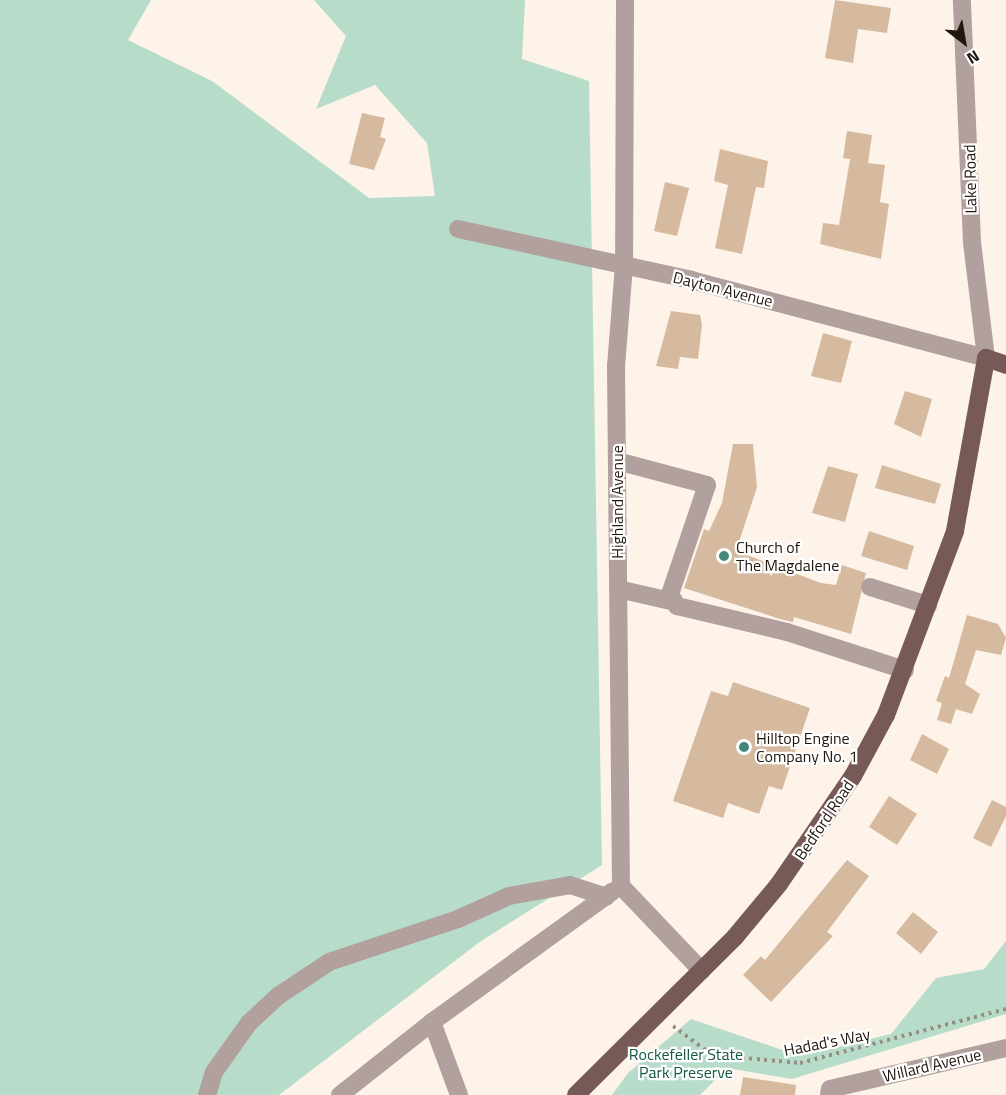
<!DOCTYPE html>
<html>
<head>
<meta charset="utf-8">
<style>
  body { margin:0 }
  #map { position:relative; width:1006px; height:1095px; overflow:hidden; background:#fdf3e8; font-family:"Titillium Web",sans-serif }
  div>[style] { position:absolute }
  .green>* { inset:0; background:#b7ddca }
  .building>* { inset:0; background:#d6ba9f }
  .path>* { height:4px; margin-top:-2px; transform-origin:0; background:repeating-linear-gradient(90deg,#978e83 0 3px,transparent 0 7.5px) }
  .minor>* { height:18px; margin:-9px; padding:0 9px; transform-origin:9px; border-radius:9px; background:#b1a09e }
  .major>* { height:18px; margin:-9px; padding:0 9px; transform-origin:9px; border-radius:9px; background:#775a57 }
  .dots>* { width:16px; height:16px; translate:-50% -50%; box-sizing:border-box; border:3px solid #fff; border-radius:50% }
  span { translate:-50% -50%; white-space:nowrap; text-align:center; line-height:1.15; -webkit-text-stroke:4.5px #fff; paint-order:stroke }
  .street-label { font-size:16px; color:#1f160c }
  .poi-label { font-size:16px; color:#1f160c }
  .left { translate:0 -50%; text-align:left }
  .park-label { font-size:16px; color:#155a41 }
  .north { position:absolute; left:934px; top:12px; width:60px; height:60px; -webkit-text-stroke:4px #fff; paint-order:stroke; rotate:149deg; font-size:16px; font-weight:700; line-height:24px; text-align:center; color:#1f160c }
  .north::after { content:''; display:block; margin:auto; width:21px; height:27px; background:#1f160c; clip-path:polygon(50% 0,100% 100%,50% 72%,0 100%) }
</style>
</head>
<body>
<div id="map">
  <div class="green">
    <div style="clip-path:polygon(0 0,151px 0,128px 40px,212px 81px,369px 198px,435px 196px,427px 143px,375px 85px,316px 109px,346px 36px,314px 0,525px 0,522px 59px,589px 81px,602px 865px,481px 941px,279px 1095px,0 1095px)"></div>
    <div style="clip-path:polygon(1006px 941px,1006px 1014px,792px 1079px,727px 1068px,700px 1095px,612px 1095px,628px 1073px,691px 1019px,800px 1056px,891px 1034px,936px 978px,984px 969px)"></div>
  </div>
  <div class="building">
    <div style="clip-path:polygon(835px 0,891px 8px,887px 33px,858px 29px,853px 63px,825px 58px)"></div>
    <div style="clip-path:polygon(362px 113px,385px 118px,380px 137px,386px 139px,374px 170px,349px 164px)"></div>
    <div style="clip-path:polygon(847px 131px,872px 135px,868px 163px,885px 165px,880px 202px,889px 204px,881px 259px,820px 244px,823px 223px,839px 225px,850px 159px,843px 158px)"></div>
    <div style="clip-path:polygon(720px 149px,768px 161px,764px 188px,756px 187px,742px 254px,715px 248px,728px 185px,714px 181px)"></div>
    <div style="clip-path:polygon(665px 182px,689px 188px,677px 236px,654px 231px)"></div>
    <div style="clip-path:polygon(671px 311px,700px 315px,702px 325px,698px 359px,680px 357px,678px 369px,656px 366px)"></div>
    <div style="clip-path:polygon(823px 333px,852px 341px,841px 383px,811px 376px)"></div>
    <div style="clip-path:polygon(905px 391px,932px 399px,921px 437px,894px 424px)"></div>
    <div style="clip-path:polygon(733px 444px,753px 444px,757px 487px,736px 551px,821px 583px,836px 585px,842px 565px,866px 573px,851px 634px,794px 617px,793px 622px,780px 619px,684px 588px,704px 529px,709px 531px,722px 503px)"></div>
    <div style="clip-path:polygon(882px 465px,941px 484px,935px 504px,875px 488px)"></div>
    <div style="clip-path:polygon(828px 466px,858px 474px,845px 522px,812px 513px)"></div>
    <div style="clip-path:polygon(869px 531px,914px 546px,907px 570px,861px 556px)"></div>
    <div style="clip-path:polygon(967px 615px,998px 624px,1006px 638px,1001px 655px,976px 650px,965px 684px,980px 694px,972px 714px,956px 709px,951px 724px,937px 720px,942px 703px,936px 701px,945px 676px,949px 678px)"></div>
    <div style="clip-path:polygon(733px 682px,810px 708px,782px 790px,769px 786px,759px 814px,728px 803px,723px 818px,673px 801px,711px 691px,728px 696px)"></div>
    <div style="clip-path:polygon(922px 734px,949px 749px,937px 774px,910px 760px)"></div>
    <div style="clip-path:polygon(889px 796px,917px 814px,897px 845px,869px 827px)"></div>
    <div style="clip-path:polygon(992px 800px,1006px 807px,1006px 816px,991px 847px,973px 838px)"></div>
    <div style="clip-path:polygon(847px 860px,869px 876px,827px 932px,833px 936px,771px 1002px,743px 975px,761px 956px,765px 960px)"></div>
    <div style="clip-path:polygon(913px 912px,938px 932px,921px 954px,896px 933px)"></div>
    <div style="clip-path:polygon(743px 1077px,796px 1085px,795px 1095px,740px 1095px)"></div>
  </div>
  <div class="path">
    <div style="left:673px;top:1026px;width:49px;rotate:36.6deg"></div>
    <div style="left:712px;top:1055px;width:88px;rotate:5.2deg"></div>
    <div style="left:800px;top:1063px;width:213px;rotate:-14.7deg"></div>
  </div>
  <div class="minor">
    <div style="left:625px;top:0;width:265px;rotate:90.2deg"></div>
    <div style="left:624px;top:265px;width:101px;rotate:94.5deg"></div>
    <div style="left:616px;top:366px;width:520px;rotate:89.45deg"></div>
    <div style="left:621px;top:886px;width:117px;rotate:46.4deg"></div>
    <div style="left:458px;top:229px;width:239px;rotate:12.3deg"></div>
    <div style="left:691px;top:280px;width:305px;rotate:14.8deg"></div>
    <div style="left:986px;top:358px;width:117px;rotate:-96.9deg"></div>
    <div style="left:972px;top:242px;width:242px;rotate:-92.4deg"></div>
    <div style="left:617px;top:461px;width:93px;rotate:14.9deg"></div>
    <div style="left:707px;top:485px;width:115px;rotate:108.7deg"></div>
    <div style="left:670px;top:594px;width:14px;rotate:60deg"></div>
    <div style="left:677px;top:606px;width:113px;rotate:13.3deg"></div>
    <div style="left:787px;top:632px;width:124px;rotate:17.9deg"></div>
    <div style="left:870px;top:587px;width:61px;rotate:17.2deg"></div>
    <div style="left:618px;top:589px;width:54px;rotate:12.8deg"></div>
    <div style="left:432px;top:1022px;width:223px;rotate:-35.9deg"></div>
    <div style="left:207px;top:1095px;width:24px;rotate:-73deg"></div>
    <div style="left:214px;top:1072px;width:60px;rotate:-54.5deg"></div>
    <div style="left:249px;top:1023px;width:40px;rotate:-43deg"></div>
    <div style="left:278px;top:996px;width:61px;rotate:-33.7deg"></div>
    <div style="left:329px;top:962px;width:136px;rotate:-18.4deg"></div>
    <div style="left:458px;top:919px;width:56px;rotate:-24.3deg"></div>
    <div style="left:509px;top:896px;width:62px;rotate:-10.2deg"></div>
    <div style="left:570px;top:885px;width:38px;rotate:18deg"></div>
    <div style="left:340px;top:1095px;width:117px;rotate:-38.4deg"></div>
    <div style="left:432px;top:1022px;width:78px;rotate:69.7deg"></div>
    <div style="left:829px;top:1095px;width:6px;rotate:-81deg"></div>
    <div style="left:830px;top:1089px;width:181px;rotate:-13.1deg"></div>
  </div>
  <div class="major">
    <div style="left:576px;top:1095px;width:224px;rotate:-44.8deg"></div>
    <div style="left:735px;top:937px;width:69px;rotate:-50.3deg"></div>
    <div style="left:779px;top:884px;width:131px;rotate:-55.6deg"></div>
    <div style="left:853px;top:776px;width:69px;rotate:-61.6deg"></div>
    <div style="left:886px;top:715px;width:197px;rotate:-69.4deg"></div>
    <div style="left:955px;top:531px;width:176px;rotate:-79.8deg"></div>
    <div style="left:986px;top:358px;width:21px;rotate:19deg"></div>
  </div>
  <div class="dots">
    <div style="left:724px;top:556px;background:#44877a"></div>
    <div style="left:744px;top:747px;background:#44877a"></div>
  </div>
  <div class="street-label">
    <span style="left:970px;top:179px;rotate:-91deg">Lake Road</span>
    <span style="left:723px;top:289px;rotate:14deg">Dayton Avenue</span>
    <span style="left:617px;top:502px;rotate:-90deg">Highland Avenue</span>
    <span style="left:824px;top:820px;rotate:-56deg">Bedford Road</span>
    <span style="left:827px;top:1042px;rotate:-11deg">Hadad's Way</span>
    <span style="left:932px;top:1065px;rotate:-13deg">Willard Avenue</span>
  </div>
  <div class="poi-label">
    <span class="left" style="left:736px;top:556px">Church of<br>The Magdalene</span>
    <span class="left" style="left:756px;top:747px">Hilltop Engine<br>Company No. 1</span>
  </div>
  <div class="park-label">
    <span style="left:686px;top:1063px">Rockefeller State<br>Park Preserve</span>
  </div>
  <div class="north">N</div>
</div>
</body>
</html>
